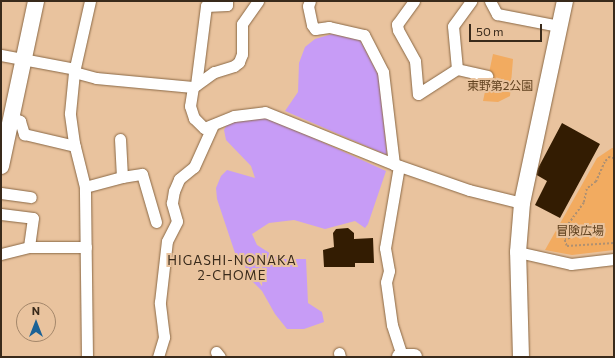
<!DOCTYPE html>
<html>
<head>
<meta charset="utf-8">
<style>
  body { margin:0 }
  #map { position:relative; width:615px; height:358px; overflow:hidden; background:#e9c39e; font-family:Commissioner,"Noto Sans JP",sans-serif }
  div>[style] { position:absolute }
  .green>* { inset:0; background:#f2ab60 }
  .water>* { inset:0; background:#c79cf6 }
  .building>* { inset:0; background:#331c02 }
  .path>* { height:1.5px; margin-top:-0.75px; transform-origin:0; background:repeating-linear-gradient(90deg,#ae9072 0 2px,transparent 0 4px) }
  .roads { filter:drop-shadow(0 0 1px #8a6845) drop-shadow(0 0 1px #8a6845) }
  .street>* { height:11px; margin:-5.5px; padding:0 5.5px; transform-origin:5.5px; border-radius:5.5px; background:#fff }
  .secondary>* { height:16px; margin:-8px; padding:0 8px; transform-origin:8px; border-radius:8px; background:#fff }
  span { translate:-50% -50%; white-space:nowrap; text-align:center; line-height:1.15; -webkit-text-stroke:4px #e9c39e; paint-order:stroke }
  .park-label { font-size:12px; color:#60411f }
  .neighbourhood-label { font-size:13px; color:#392a1b; letter-spacing:1px }
  .frame { position:absolute; inset:0; border:2px solid #392a1b; pointer-events:none }
  .north { position:absolute; left:16px; top:302px; width:40px; height:40px; box-sizing:border-box; background:#e9c39e; border:1px solid #a3866a; border-radius:50%; rotate:0deg; font-size:11px; font-weight:700; line-height:16px; text-align:center; color:#392a1b }
  .north::after { content:''; display:block; margin:auto; width:14px; height:18px; background:#1b6296; clip-path:polygon(50% 0,100% 100%,50% 72%,0 100%) }
  .scale { position:absolute; left:469px; top:24px; width:73px; height:18px; box-sizing:border-box; border:2px solid #392a1b; border-top:0; padding-left:5px; font-size:12px; line-height:14px; white-space:nowrap; color:#392a1b; -webkit-text-stroke:3px #e9c39e; paint-order:stroke }
</style>
</head>
<body>
<div id="map">
  <div class="green">
    <div style="clip-path:polygon(493px 54px,513px 59px,510px 96px,498px 102px,483px 101px)"></div>
    <div style="clip-path:polygon(612px 148px,614px 148px,614px 250px,572px 255px,545px 250px,597px 158px)"></div>
  </div>
  <div class="water">
    <div style="clip-path:polygon(332px 34px,360px 40px,379px 76px,387px 155px,285px 111px,298px 92px,299px 63px,305px 47px,315px 39px)"></div>
    <div style="clip-path:polygon(265px 116px,386px 171px,368px 224px,365px 228px,355px 221px,325px 229px,294px 220px,269px 223px,252px 234px,257px 245px,279px 259px,306px 259px,308px 303px,322px 312px,324px 322px,304px 329px,287px 329px,275px 314px,262px 291px,247px 276px,245px 265px,236px 256px,217px 199px,216px 188px,221px 176px,227px 170px,255px 178px,251px 166px,226px 140px,224px 130px,228px 122px)"></div>
  </div>
  <div class="building">
    <div style="clip-path:polygon(562px 123px,600px 144px,560px 218px,535px 205px,547px 181px,535px 174px)"></div>
    <div style="clip-path:polygon(348px 228px,354px 233px,354px 239px,373px 238px,374px 263px,355px 263px,355px 267px,324px 267px,323px 250px,334px 247px,333px 233px,336px 229px)"></div>
  </div>
  <div class="path">
    <div style="left:614px;top:159px;width:4px;rotate:-153deg"></div>
    <div style="left:610px;top:157px;width:7px;rotate:135deg"></div>
    <div style="left:605px;top:162px;width:22px;rotate:114deg"></div>
    <div style="left:596px;top:182px;width:11px;rotate:142deg"></div>
    <div style="left:587px;top:189px;width:14px;rotate:102deg"></div>
    <div style="left:584px;top:203px;width:29px;rotate:126deg"></div>
    <div style="left:567px;top:226px;width:6px;rotate:59deg"></div>
    <div style="left:570px;top:231px;width:11px;rotate:15deg"></div>
    <div style="left:581px;top:234px;width:17px;rotate:159deg"></div>
    <div style="left:565px;top:240px;width:6px;rotate:72deg"></div>
    <div style="left:567px;top:246px;width:47px;rotate:-3.7deg"></div>
  </div>
  <div class="roads">
    <div class="street">
      <div style="left:258px;top:1px;width:28px;rotate:125deg"></div>
      <div style="left:242px;top:24px;width:30px;rotate:90deg"></div>
      <div style="left:242px;top:54px;width:9px;rotate:111deg"></div>
      <div style="left:239px;top:62px;width:6px;rotate:141deg"></div>
      <div style="left:234px;top:66px;width:21px;rotate:163deg"></div>
      <div style="left:214px;top:72px;width:26px;rotate:144deg"></div>
      <div style="left:193px;top:87px;width:19px;rotate:99deg"></div>
      <div style="left:190px;top:106px;width:13px;rotate:72deg"></div>
      <div style="left:194px;top:118px;width:14px;rotate:45deg"></div>
      <div style="left:204px;top:128px;width:32px;rotate:-22deg"></div>
      <div style="left:234px;top:116px;width:31px;rotate:-7deg"></div>
      <div style="left:265px;top:112px;width:139px;rotate:22deg"></div>
      <div style="left:394px;top:164px;width:79px;rotate:19.1deg"></div>
      <div style="left:469px;top:190px;width:55px;rotate:13.8deg"></div>
      <div style="left:310px;top:1px;width:5px;rotate:112deg"></div>
      <div style="left:308px;top:6px;width:19px;rotate:78deg"></div>
      <div style="left:312px;top:25px;width:5px;rotate:53deg"></div>
      <div style="left:315px;top:29px;width:14px;rotate:-8deg"></div>
      <div style="left:329px;top:27px;width:36px;rotate:13deg"></div>
      <div style="left:364px;top:35px;width:42px;rotate:62.8deg"></div>
      <div style="left:383px;top:72px;width:93px;rotate:83.2deg"></div>
      <div style="left:414px;top:1px;width:29px;rotate:126deg"></div>
      <div style="left:397px;top:24px;width:6px;rotate:81deg"></div>
      <div style="left:398px;top:30px;width:35px;rotate:61deg"></div>
      <div style="left:415px;top:61px;width:33px;rotate:85deg"></div>
      <div style="left:418px;top:94px;width:46px;rotate:-32.7deg"></div>
      <div style="left:457px;top:69px;width:31px;rotate:13deg"></div>
      <div style="left:490px;top:1px;width:15px;rotate:62deg"></div>
      <div style="left:497px;top:14px;width:63px;rotate:11deg"></div>
      <div style="left:1px;top:55px;width:75px;rotate:10.7deg"></div>
      <div style="left:457px;top:69px;width:43px;rotate:-95.3deg"></div>
      <div style="left:453px;top:26px;width:31px;rotate:-54deg"></div>
      <div style="left:74px;top:72px;width:23px;rotate:15deg"></div>
      <div style="left:96px;top:78px;width:97px;rotate:5.3deg"></div>
      <div style="left:196px;top:85px;width:80px;rotate:-82.8deg"></div>
      <div style="left:206px;top:6px;width:21px;rotate:-3deg"></div>
      <div style="left:227px;top:5px;width:4px;rotate:-90deg"></div>
      <div style="left:11px;top:117px;width:10px;rotate:24deg"></div>
      <div style="left:20px;top:121px;width:14px;rotate:73deg"></div>
      <div style="left:24px;top:134px;width:52px;rotate:13.2deg"></div>
      <div style="left:120px;top:139px;width:38px;rotate:87deg"></div>
      <div style="left:399px;top:166px;width:83px;rotate:99.7deg"></div>
      <div style="left:385px;top:248px;width:23px;rotate:80deg"></div>
      <div style="left:389px;top:271px;width:11px;rotate:105deg"></div>
      <div style="left:386px;top:282px;width:43px;rotate:82.1deg"></div>
      <div style="left:392px;top:325px;width:33px;rotate:72deg"></div>
      <div style="left:85px;top:187px;width:38px;rotate:-15deg"></div>
      <div style="left:122px;top:177px;width:20px;rotate:-9deg"></div>
      <div style="left:142px;top:174px;width:50px;rotate:73.7deg"></div>
      <div style="left:1px;top:193px;width:30px;rotate:8deg"></div>
      <div style="left:1px;top:214px;width:32px;rotate:7deg"></div>
      <div style="left:33px;top:218px;width:29px;rotate:98deg"></div>
      <div style="left:518px;top:252px;width:54px;rotate:12.8deg"></div>
      <div style="left:571px;top:264px;width:43px;rotate:-6.6deg"></div>
      <div style="left:1px;top:254px;width:29px;rotate:-14deg"></div>
      <div style="left:29px;top:247px;width:57px"></div>
      <div style="left:216px;top:352px;width:6px;rotate:51deg"></div>
      <div style="left:339px;top:353px;width:4px;rotate:76deg"></div>
      <div style="left:87px;top:357px;width:170px;rotate:-90.7deg"></div>
      <div style="left:85px;top:187px;width:45px;rotate:-104deg"></div>
      <div style="left:74px;top:143px;width:30px;rotate:-98deg"></div>
      <div style="left:70px;top:113px;width:41px;rotate:-84.4deg"></div>
      <div style="left:74px;top:72px;width:73px;rotate:-77.3deg"></div>
      <div style="left:158px;top:357px;width:21px;rotate:-73deg"></div>
      <div style="left:164px;top:337px;width:35px;rotate:-97deg"></div>
      <div style="left:160px;top:302px;width:61px;rotate:-83.5deg"></div>
      <div style="left:167px;top:241px;width:22px;rotate:-63deg"></div>
      <div style="left:177px;top:221px;width:19px;rotate:-106deg"></div>
      <div style="left:172px;top:203px;width:12px;rotate:-81deg"></div>
      <div style="left:174px;top:191px;width:13px;rotate:-67deg"></div>
      <div style="left:179px;top:179px;width:19px;rotate:-39deg"></div>
      <div style="left:194px;top:167px;width:46px;rotate:-65.7deg"></div>
    </div>
    <div class="secondary">
      <div style="left:1px;top:166px;width:169px;rotate:-78deg"></div>
      <div style="left:400px;top:357px;width:14px"></div>
      <div style="left:521px;top:357px;width:105px;rotate:-91.6deg"></div>
      <div style="left:518px;top:252px;width:49px;rotate:-85.3deg"></div>
      <div style="left:522px;top:203px;width:207px;rotate:-78deg"></div>
    </div>
  </div>
  <div class="park-label">
    <span style="left:500px;top:86px">東野第2公園</span>
    <span style="left:580px;top:231px">冒険広場</span>
  </div>
  <div class="neighbourhood-label">
    <span style="left:232px;top:268px">HIGASHI-NONAKA<br>2-CHOME</span>
  </div>
  <div class="frame"></div>
  <div class="north">N</div>
  <div class="scale">50 m</div>
</div>
</body>
</html>
